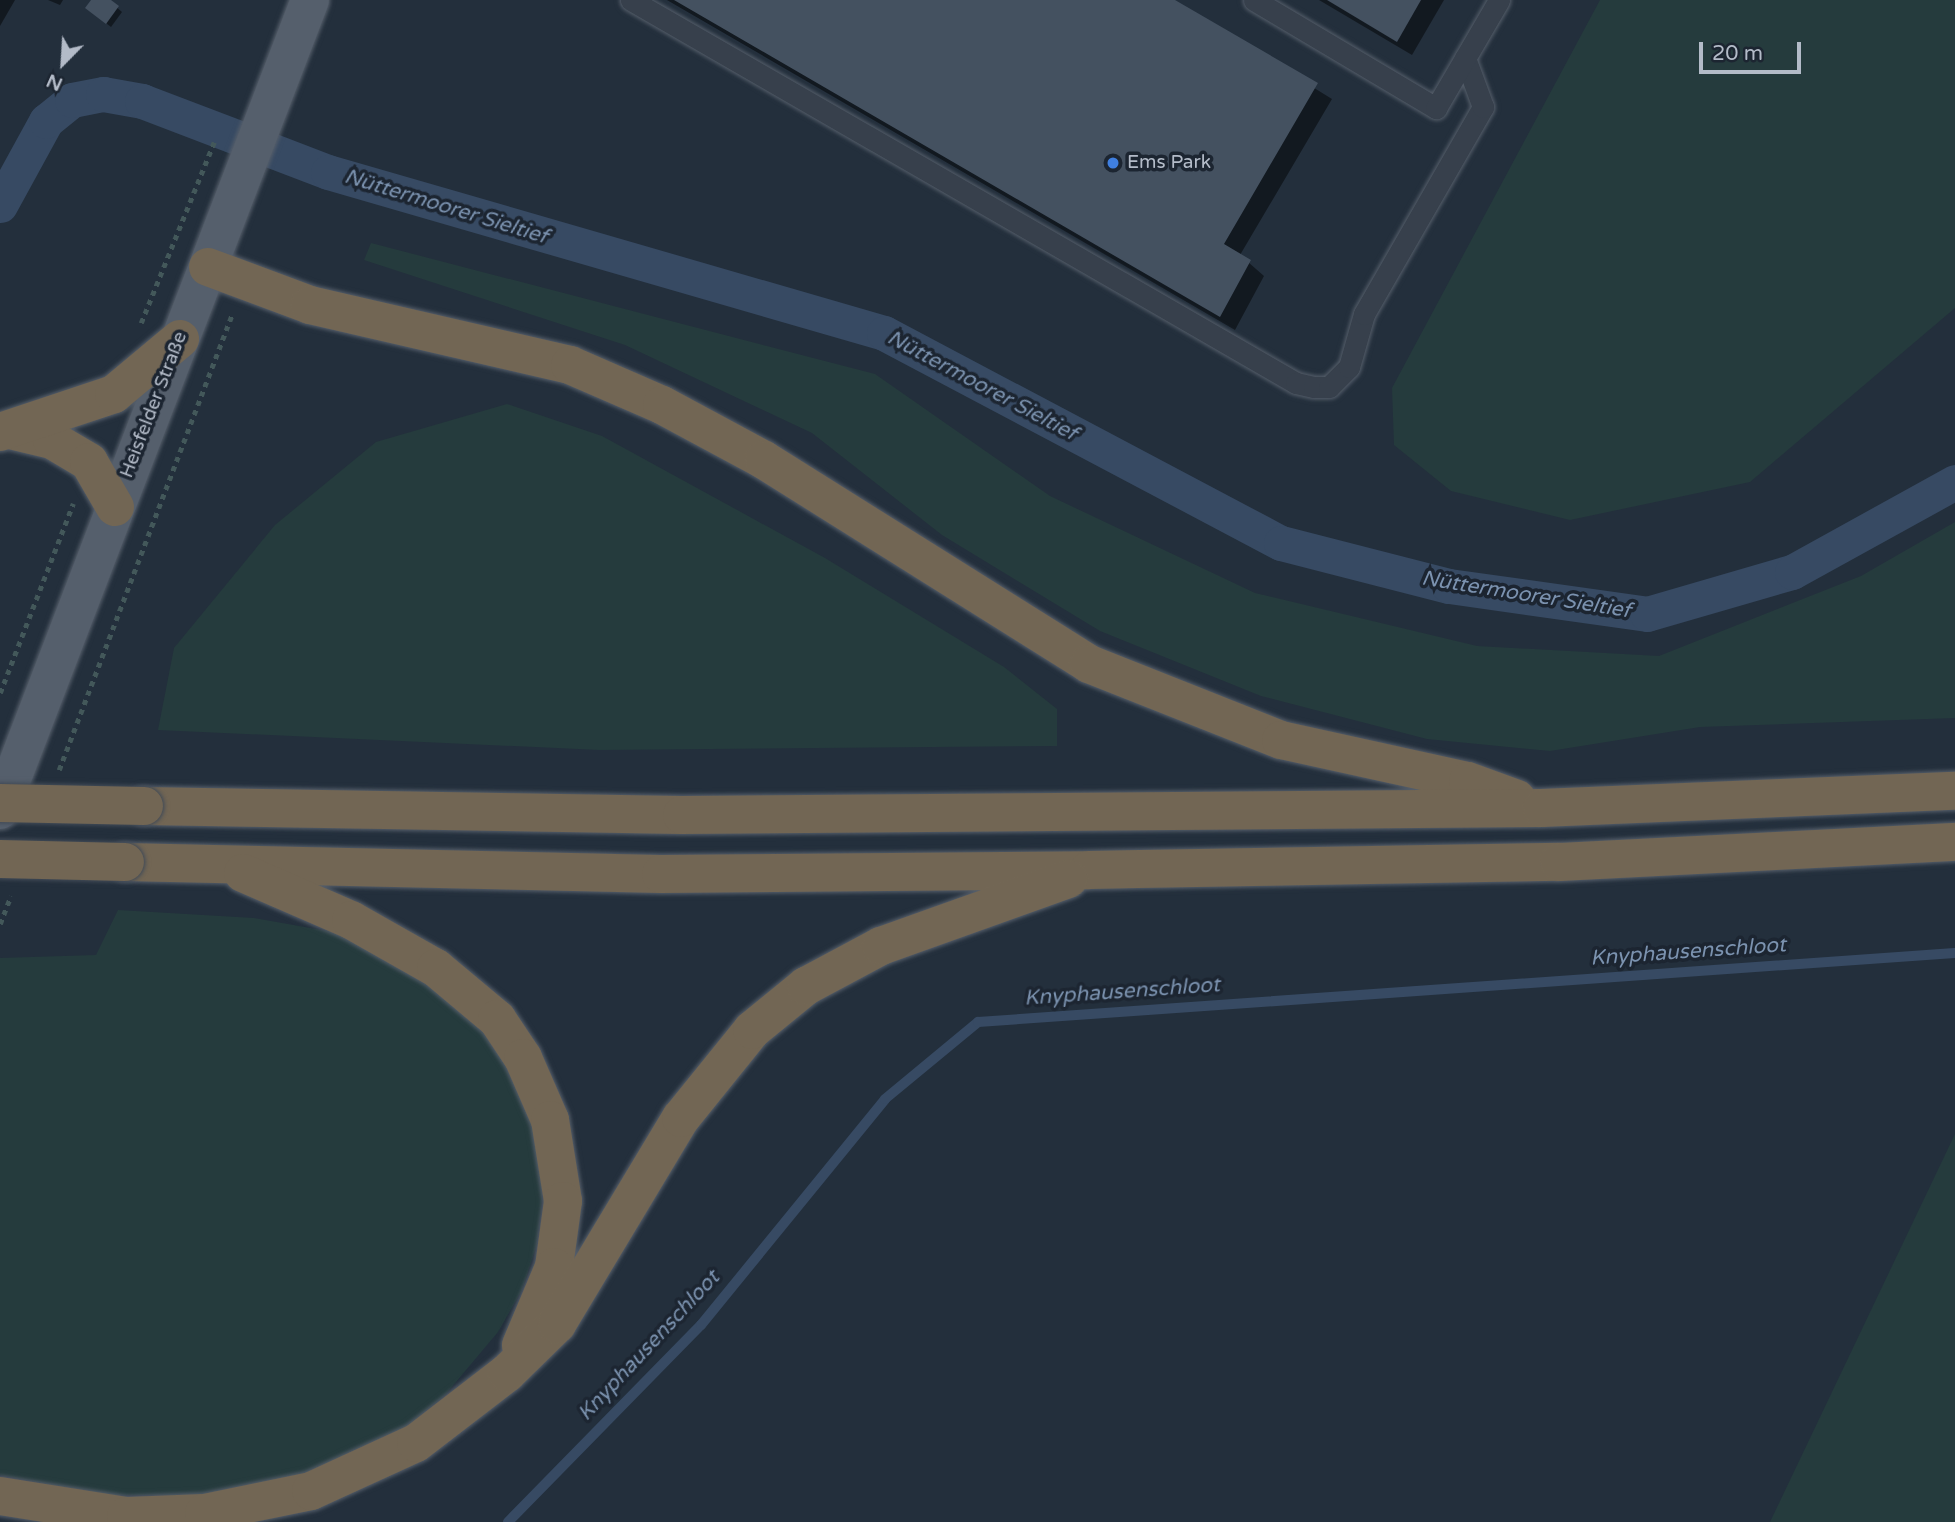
<!DOCTYPE html>
<html>
<head>
<meta charset="utf-8">
<style>
  body { margin:0 }
  #map { position:relative; width:1955px; height:1522px; overflow:hidden; background:#232f3c; font-family:"Varela Round",sans-serif }
  div>[style] { position:absolute }
  .green>* { inset:0; background:#253b3d }
  .shadow>* { inset:0; background:#0007 }
  .stream>* { height:10px; margin:-5px; padding:0 5px; transform-origin:5px; border-radius:5px; background:#374a63 }
  .canal>* { height:35px; margin:-17.5px; padding:0 17.5px; transform-origin:17.5px; border-radius:17.5px; background:#374a63 }
  .building>* { inset:0; background:#445160 }
  .path>* { height:4.5px; margin-top:-2.25px; transform-origin:0; background:repeating-linear-gradient(90deg,#43585a 0 5px,transparent 0 10px) }
  .roads { filter:drop-shadow(0 0 2px #555e6a) drop-shadow(0 0 2px #555e6a) }
  .lane>* { height:21px; margin:-10.5px; padding:0 10.5px; transform-origin:10.5px; border-radius:10.5px; background:#37404c }
  .primary>* { height:38px; margin:-19px; padding:0 19px; transform-origin:19px; border-radius:19px; background:#555f6c }
  .highway>* { height:38px; margin:-19px; padding:0 19px; transform-origin:19px; border-radius:19px; background:#726654 }
  .bridges { filter:drop-shadow(0 0 2px #424b57) drop-shadow(0 0 2px #424b57) }
  .highway-bridge>* { height:38px; margin:-19px; padding:0 19px; transform-origin:19px; border-radius:19px; background:#726654 }
  .dots>* { width:19px; height:19px; translate:-50% -50%; box-sizing:border-box; border:4px solid #1c2531; border-radius:50% }
  span { translate:-50% -50%; white-space:nowrap; text-align:center; line-height:1.15; -webkit-text-stroke:7px #1c2531; paint-order:stroke }
  .poi-label { font-size:19px; color:#b3bbc8 }
  .left { translate:0 -50%; text-align:left }
  .street-label { font-size:19px; color:#b3bbc8 }
  .water-label { font-size:21px; color:#7b92af; font-style:italic }
  .north { position:absolute; left:28px; top:28px; width:70px; height:70px; -webkit-text-stroke:5px #1c2531; paint-order:stroke; rotate:204deg; font-size:19px; font-weight:700; line-height:28px; text-align:center; color:#b3bbc8 }
  .north::after { content:''; display:block; margin:auto; width:24px; height:32px; background:#b3bbc8; clip-path:polygon(50% 0,100% 100%,50% 72%,0 100%) }
  .scale { position:absolute; left:1699px; top:42px; width:102px; height:32px; box-sizing:border-box; border:4px solid #b3bbc8; border-top:0; padding-left:9px; font-size:21px; line-height:24px; white-space:nowrap; color:#b3bbc8; -webkit-text-stroke:5px #1c2531; paint-order:stroke }
</style>
</head>
<body>
<div id="map">
  <div class="green">
    <div style="clip-path:polygon(1600px 0,1955px 0,1955px 308px,1750px 482px,1570px 520px,1451px 491px,1394px 445px,1392px 388px)"></div>
    <div style="clip-path:polygon(371px 243px,875px 374px,1050px 496px,1255px 593px,1477px 646px,1659px 656px,1861px 576px,1955px 522px,1955px 718px,1700px 727px,1550px 751px,1427px 739px,1261px 696px,1100px 631px,942px 535px,812px 433px,625px 345px,364px 260px)"></div>
    <div style="clip-path:polygon(507px 404px,602px 436px,825px 558px,1004px 667px,1057px 709px,1057px 746px,600px 750px,158px 730px,174px 648px,275px 525px,376px 442px)"></div>
    <div style="clip-path:polygon(118px 910px,254px 918px,333px 932px,388px 955px,475px 1014px,507px 1058px,535px 1135px,543px 1191px,537px 1244px,522px 1290px,498px 1332px,445px 1395px,394px 1437px,351px 1459px,231px 1495px,103px 1495px,0 1475px,0 958px,96px 955px)"></div>
    <div style="clip-path:polygon(1955px 1134px,1955px 1522px,1770px 1522px)"></div>
  </div>
  <div class="shadow">
    <div style="clip-path:polygon(0 0,15px 0,0 26px)"></div>
    <div style="clip-path:polygon(48px 0,63px 0,60px 5px)"></div>
    <div style="clip-path:polygon(94px 0,108px 0,122px 12px,111px 27px,92px 12px)"></div>
    <div style="clip-path:polygon(667px 0,1172px 0,1332px 99px,1240px 255px,1264px 276px,1235px 330px)"></div>
    <div style="clip-path:polygon(1319px 0,1444px 0,1412px 55px)"></div>
  </div>
  <div class="stream">
    <div style="left:508px;top:1522px;width:276px;rotate:-45.6deg"></div>
    <div style="left:701px;top:1325px;width:291px;rotate:-50.8deg"></div>
    <div style="left:885px;top:1099px;width:121px;rotate:-39.6deg"></div>
    <div style="left:978px;top:1022px;width:979px;rotate:-4.04deg"></div>
  </div>
  <div class="canal">
    <div style="left:0;top:205px;width:96px;rotate:-61.3deg"></div>
    <div style="left:46px;top:121px;width:33px;rotate:-39deg"></div>
    <div style="left:72px;top:100px;width:32px;rotate:-11deg"></div>
    <div style="left:103px;top:94px;width:40px;rotate:10deg"></div>
    <div style="left:142px;top:101px;width:199px;rotate:20.9deg"></div>
    <div style="left:328px;top:172px;width:579px;rotate:16.15deg"></div>
    <div style="left:884px;top:333px;width:449px;rotate:27.9deg"></div>
    <div style="left:1281px;top:543px;width:173px;rotate:14.4deg"></div>
    <div style="left:1449px;top:586px;width:200px;rotate:8deg"></div>
    <div style="left:1647px;top:614px;width:151px;rotate:-16.2deg"></div>
    <div style="left:1792px;top:572px;width:186px;rotate:-28.9deg"></div>
  </div>
  <div class="building">
    <div style="clip-path:polygon(91px 0,111px 0,119px 6px,106px 24px,85px 8px)"></div>
    <div style="clip-path:polygon(674px 0,1175px 0,1318px 83px,1224px 244px,1251px 260px,1220px 317px)"></div>
    <div style="clip-path:polygon(1327px 0,1421px 0,1397px 42px)"></div>
  </div>
  <div class="path">
    <div style="left:141px;top:323px;width:195px;rotate:-68deg"></div>
    <div style="left:0;top:693px;width:203px;rotate:-68.9deg"></div>
    <div style="left:59px;top:770px;width:489px;rotate:-69.2deg"></div>
    <div style="left:0;top:924px;width:30px;rotate:-69deg"></div>
  </div>
  <div class="roads">
    <div class="lane">
      <div style="left:631px;top:0;width:767px;rotate:29.94deg"></div>
      <div style="left:1296px;top:383px;width:18px;rotate:13deg"></div>
      <div style="left:1314px;top:387px;width:15px"></div>
      <div style="left:1329px;top:387px;width:28px;rotate:-45deg"></div>
      <div style="left:1349px;top:367px;width:55px;rotate:-74.2deg"></div>
      <div style="left:1364px;top:314px;width:239px;rotate:-60.1deg"></div>
      <div style="left:1483px;top:107px;width:52px;rotate:-110.2deg"></div>
      <div style="left:1254px;top:0;width:212px;rotate:30.7deg"></div>
      <div style="left:1436px;top:108px;width:125px;rotate:-59.7deg"></div>
    </div>
    <div class="primary">
      <div style="left:0;top:810px;width:867px;rotate:-69.06deg"></div>
    </div>
    <div class="highway">
      <div style="left:208px;top:267px;width:109px;rotate:20.4deg"></div>
      <div style="left:310px;top:305px;width:267px;rotate:13deg"></div>
      <div style="left:570px;top:365px;width:100px;rotate:23.5deg"></div>
      <div style="left:662px;top:405px;width:116px;rotate:28.3deg"></div>
      <div style="left:764px;top:460px;width:384px;rotate:32.1deg"></div>
      <div style="left:1089px;top:664px;width:206px;rotate:21.6deg"></div>
      <div style="left:1281px;top:740px;width:191px;rotate:12.4deg"></div>
      <div style="left:1468px;top:781px;width:52px;rotate:20.2deg"></div>
      <div style="left:10px;top:430px;width:43px;rotate:13.4deg"></div>
      <div style="left:52px;top:440px;width:43px;rotate:30.7deg"></div>
      <div style="left:89px;top:462px;width:52px;rotate:60deg"></div>
      <div style="left:0;top:432px;width:120px;rotate:-18.4deg"></div>
      <div style="left:114px;top:394px;width:86px;rotate:-39.8deg"></div>
      <div style="left:144px;top:806px;width:538px;rotate:0.96deg"></div>
      <div style="left:682px;top:815px;width:860px;rotate:-0.47deg"></div>
      <div style="left:1542px;top:808px;width:413px;rotate:-2.4deg"></div>
      <div style="left:125px;top:862px;width:536px;rotate:1.28deg"></div>
      <div style="left:661px;top:874px;width:428px;rotate:-0.5deg"></div>
      <div style="left:1089px;top:870px;width:470px;rotate:-1deg"></div>
      <div style="left:1559px;top:862px;width:397px;rotate:-2.9deg"></div>
      <div style="left:243px;top:873px;width:118px;rotate:23.5deg"></div>
      <div style="left:351px;top:920px;width:98px;rotate:29.5deg"></div>
      <div style="left:436px;top:968px;width:80px;rotate:39.9deg"></div>
      <div style="left:497px;top:1019px;width:47px;rotate:56.3deg"></div>
      <div style="left:523px;top:1058px;width:68px;rotate:66.5deg"></div>
      <div style="left:550px;top:1120px;width:82px;rotate:80.9deg"></div>
      <div style="left:563px;top:1201px;width:67px;rotate:97.8deg"></div>
      <div style="left:554px;top:1267px;width:85px;rotate:112.9deg"></div>
      <div style="left:0;top:1496px;width:128px;rotate:9deg"></div>
      <div style="left:126px;top:1516px;width:78px;rotate:-2.2deg"></div>
      <div style="left:204px;top:1513px;width:109px;rotate:-11.6deg"></div>
      <div style="left:311px;top:1491px;width:115px;rotate:-24.6deg"></div>
      <div style="left:416px;top:1443px;width:115px;rotate:-37.6deg"></div>
      <div style="left:507px;top:1373px;width:70px;rotate:-44.4deg"></div>
      <div style="left:557px;top:1324px;width:240px;rotate:-59deg"></div>
      <div style="left:681px;top:1118px;width:113px;rotate:-51.1deg"></div>
      <div style="left:752px;top:1030px;width:70px;rotate:-39.2deg"></div>
      <div style="left:806px;top:986px;width:85px;rotate:-28.1deg"></div>
      <div style="left:881px;top:946px;width:199px;rotate:-19.7deg"></div>
    </div>
  </div>
  <div class="bridges">
    <div class="highway-bridge">
      <div style="left:0;top:803px;width:144px;rotate:1.2deg"></div>
      <div style="left:0;top:859px;width:125px;rotate:1.4deg"></div>
    </div>
  </div>
  <div class="dots">
    <div style="left:1113px;top:163px;background:#3f7fe0"></div>
  </div>
  <div class="poi-label">
    <span class="left" style="left:1127px;top:163px">Ems Park</span>
  </div>
  <div class="street-label">
    <span style="left:154px;top:405px;rotate:-69deg">Heisfelder Straße</span>
  </div>
  <div class="water-label">
    <span style="left:446px;top:207px;rotate:17deg">Nüttermoorer Sieltief</span>
    <span style="left:982px;top:386px;rotate:28deg">Nüttermoorer Sieltief</span>
    <span style="left:1526px;top:595px;rotate:9deg">Nüttermoorer Sieltief</span>
    <span style="left:1688px;top:952px;rotate:-4deg">Knyphausenschloot</span>
    <span style="left:1122px;top:992px;rotate:-4deg">Knyphausenschloot</span>
    <span style="left:649px;top:1346px;rotate:-47deg">Knyphausenschloot</span>
  </div>
  <div class="north">N</div>
  <div class="scale">20 m</div>
</div>
</body>
</html>
